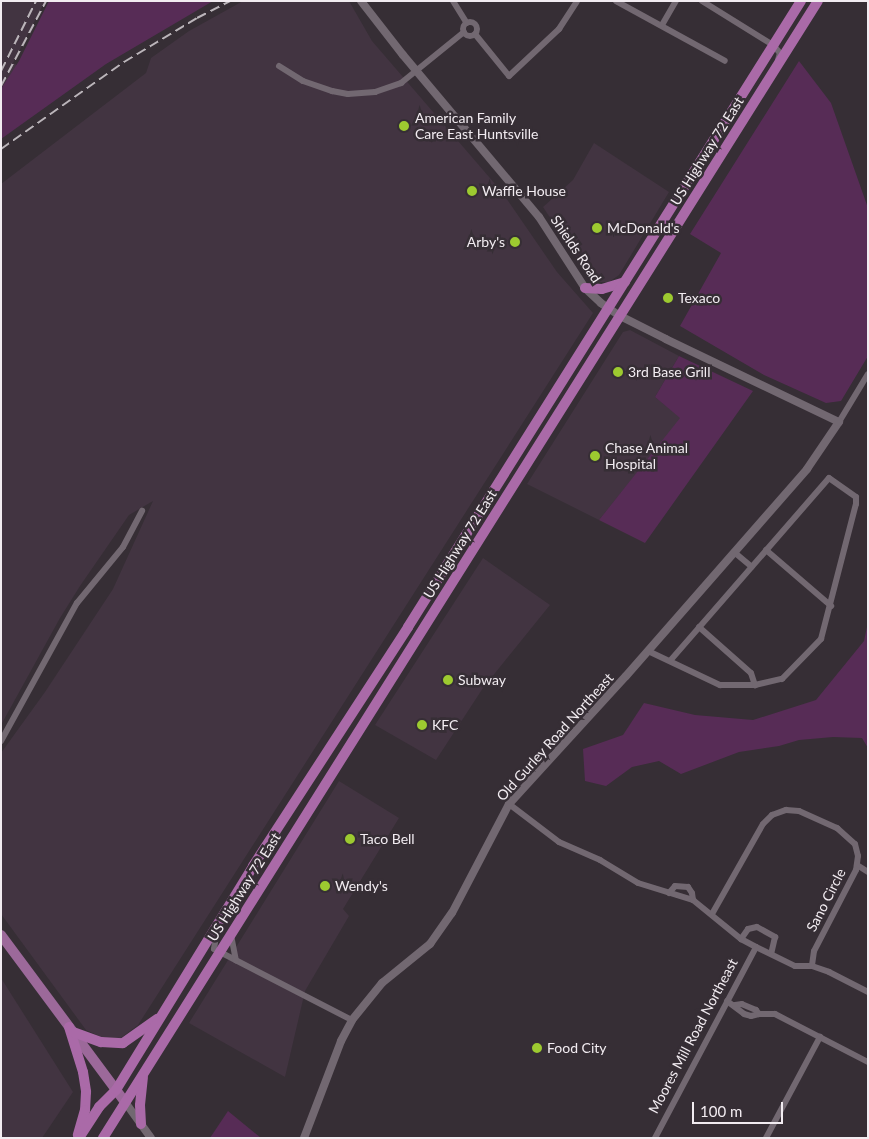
<!DOCTYPE html>
<html>
<head>
<meta charset="utf-8">
<style>
  body { margin:0 }
  #map { position:relative; width:869px; height:1139px; overflow:hidden; background:#362e35; font-family:Lato,sans-serif }
  div>[style] { position:absolute }
  .built>* { inset:0; background:#423441 }
  .green>* { inset:0; background:#572c56 }
  .minor>* { height:6px; margin:-3px; padding:0 3px; transform-origin:3px; border-radius:3px; background:#726871 }
  .minor>.ring { margin:-3px; padding:0; box-sizing:content-box; background:none; border:6px solid #726871; border-radius:50% }
  .tertiary>* { height:8px; margin:-4px; padding:0 4px; transform-origin:4px; border-radius:4px; background:#726871 }
  .primary>* { height:10px; margin:-5px; padding:0 5px; transform-origin:5px; border-radius:5px; background:#9c699a }
  .trunk>* { height:10px; margin:-5px; padding:0 5px; transform-origin:5px; border-radius:5px; background:#aa6aa8 }
  .rail>* { height:2px; margin-top:-1px; transform-origin:0; background:repeating-linear-gradient(90deg,#bbb5ba 0 10px,transparent 0 15px) }
  .dots>* { width:14px; height:14px; translate:-50% -50%; box-sizing:border-box; border:2px solid #362e35; border-radius:50% }
  span { translate:-50% -50%; white-space:nowrap; text-align:center; line-height:1.15; -webkit-text-stroke:5px #362e35; paint-order:stroke }
  .poi-label { font-size:14px; color:#f2ecf1 }
  .left { translate:0 -50%; text-align:left }
  .right { translate:-100% -50%; text-align:right }
  .street-label { font-size:14px; color:#f2ecf1 }
  .frame { position:absolute; inset:0; border:2px solid #f2ecf1; pointer-events:none }
  .scale { position:absolute; left:692px; top:1102px; width:91px; height:22px; box-sizing:border-box; border:2px solid #f2ecf1; border-top:0; padding-left:6px; font-size:15px; line-height:18px; white-space:nowrap; color:#f2ecf1; -webkit-text-stroke:4px #362e35; paint-order:stroke }
</style>
</head>
<body>
<div id="map">
  <div class="built">
    <div style="clip-path:polygon(1px 1px,45px 1px,13px 63px,49px 82px,1px 121px)"></div>
    <div style="clip-path:polygon(243px 1px,349px 1px,372px 41px,502px 192px,557px 272px,593px 313px,138px 1025px,114px 1043px,86px 1030px,1px 914px,1px 753px,45px 692px,113px 589px,153px 501px,129px 515px,80px 586px,60px 618px,1px 725px,1px 184px,146px 73px,151px 58px,189px 31px)"></div>
    <div style="clip-path:polygon(594px 143px,669px 192px,619px 275px,609px 282px,598px 282px,589px 277px,543px 207px,573px 180px)"></div>
    <div style="clip-path:polygon(630px 330px,679px 356px,655px 397px,681px 418px,599px 520px,527px 484px,623px 332px)"></div>
    <div style="clip-path:polygon(483px 558px,550px 605px,483px 688px,436px 760px,375px 725px)"></div>
    <div style="clip-path:polygon(339px 781px,399px 818px,343px 909px,349px 916px,305px 991px,285px 1077px,189px 1023px)"></div>
    <div style="clip-path:polygon(1px 978px,73px 1092px,42px 1138px,1px 1138px)"></div>
  </div>
  <div class="green">
    <div style="clip-path:polygon(49px 1px,213px 1px,106px 64px,1px 139px,1px 89px,19px 61px)"></div>
    <div style="clip-path:polygon(799px 61px,831px 103px,868px 208px,868px 356px,841px 401px,826px 403px,764px 375px,680px 326px,721px 253px,690px 234px)"></div>
    <div style="clip-path:polygon(679px 356px,753px 391px,645px 543px,599px 520px,680px 418px,655px 397px)"></div>
    <div style="clip-path:polygon(868px 622px,868px 748px,862px 738px,833px 737px,799px 740px,779px 746px,739px 752px,681px 774px,659px 761px,632px 767px,606px 786px,585px 781px,583px 749px,623px 735px,644px 703px,695px 715px,753px 720px,816px 700px,864px 641px)"></div>
    <div style="clip-path:polygon(228px 1111px,261px 1138px,210px 1138px)"></div>
  </div>
  <div class="minor">
    <div style="left:453px;top:1px;width:26px;rotate:58deg"></div>
    <div style="left:616px;top:1px;width:124px;rotate:28.8deg"></div>
    <div style="left:702px;top:1px;width:84px;rotate:31.8deg"></div>
    <div style="left:773px;top:45px;width:11px;rotate:49deg"></div>
    <div style="left:780px;top:53px;width:7px;rotate:106deg"></div>
    <div class="ring" style="left:463px;top:22px;width:8px;height:8px"></div>
    <div style="left:662px;top:25px;width:28px;rotate:-60deg"></div>
    <div style="left:475px;top:34px;width:54px;rotate:51deg"></div>
    <div style="left:509px;top:76px;width:69px;rotate:-43.2deg"></div>
    <div style="left:559px;top:29px;width:33px;rotate:-57deg"></div>
    <div style="left:279px;top:66px;width:28px;rotate:32deg"></div>
    <div style="left:303px;top:81px;width:31px;rotate:19deg"></div>
    <div style="left:332px;top:91px;width:16px;rotate:11deg"></div>
    <div style="left:348px;top:94px;width:27px;rotate:-4deg"></div>
    <div style="left:375px;top:92px;width:28px;rotate:-19deg"></div>
    <div style="left:401px;top:83px;width:81px;rotate:-39deg"></div>
    <div style="left:839px;top:422px;width:56px;rotate:-58.9deg"></div>
    <div style="left:766px;top:550px;width:86px;rotate:40.7deg"></div>
    <div style="left:734px;top:552px;width:23px;rotate:40deg"></div>
    <div style="left:699px;top:627px;width:69px;rotate:41.5deg"></div>
    <div style="left:751px;top:673px;width:13px;rotate:72deg"></div>
    <div style="left:648px;top:651px;width:80px;rotate:25.3deg"></div>
    <div style="left:720px;top:685px;width:35px"></div>
    <div style="left:755px;top:685px;width:28px;rotate:-13deg"></div>
    <div style="left:782px;top:679px;width:56px;rotate:-45.7deg"></div>
    <div style="left:821px;top:639px;width:139px;rotate:-75.5deg"></div>
    <div style="left:856px;top:504px;width:7px;rotate:-90deg"></div>
    <div style="left:856px;top:497px;width:33px;rotate:-145deg"></div>
    <div style="left:829px;top:478px;width:242px;rotate:131deg"></div>
    <div style="left:1px;top:741px;width:158px;rotate:-61.2deg"></div>
    <div style="left:77px;top:603px;width:72px;rotate:-50.6deg"></div>
    <div style="left:123px;top:547px;width:41px;rotate:-62.2deg"></div>
    <div style="left:509px;top:804px;width:63px;rotate:37.2deg"></div>
    <div style="left:559px;top:842px;width:45px;rotate:23.7deg"></div>
    <div style="left:600px;top:860px;width:44px;rotate:31.2deg"></div>
    <div style="left:638px;top:883px;width:58px;rotate:17.2deg"></div>
    <div style="left:693px;top:900px;width:62px;rotate:39.1deg"></div>
    <div style="left:741px;top:939px;width:17px;rotate:28deg"></div>
    <div style="left:756px;top:947px;width:43px;rotate:26deg"></div>
    <div style="left:795px;top:966px;width:17px"></div>
    <div style="left:812px;top:966px;width:18px;rotate:19deg"></div>
    <div style="left:829px;top:972px;width:44px;rotate:27.1deg"></div>
    <div style="left:857px;top:865px;width:13px;rotate:32deg"></div>
    <div style="left:669px;top:893px;width:9px;rotate:-49deg"></div>
    <div style="left:675px;top:886px;width:13px;rotate:4deg"></div>
    <div style="left:688px;top:887px;width:7px;rotate:56deg"></div>
    <div style="left:692px;top:893px;width:7px;rotate:82deg"></div>
    <div style="left:712px;top:914px;width:103px;rotate:-60.5deg"></div>
    <div style="left:763px;top:824px;width:13px;rotate:-45deg"></div>
    <div style="left:772px;top:815px;width:15px;rotate:-20deg"></div>
    <div style="left:786px;top:810px;width:13px;rotate:4deg"></div>
    <div style="left:799px;top:811px;width:42px;rotate:24.1deg"></div>
    <div style="left:837px;top:828px;width:24px;rotate:42deg"></div>
    <div style="left:855px;top:844px;width:12px;rotate:76deg"></div>
    <div style="left:858px;top:856px;width:14px;rotate:98deg"></div>
    <div style="left:856px;top:870px;width:91px;rotate:117.4deg"></div>
    <div style="left:814px;top:951px;width:15px;rotate:98deg"></div>
    <div style="left:217px;top:930px;width:19px;rotate:99deg"></div>
    <div style="left:214px;top:949px;width:7px;rotate:27deg"></div>
    <div style="left:220px;top:952px;width:148px;rotate:27.3deg"></div>
    <div style="left:231px;top:935px;width:26px;rotate:79deg"></div>
    <div style="left:741px;top:939px;width:12px;rotate:-55deg"></div>
    <div style="left:748px;top:929px;width:9px;rotate:-13deg"></div>
    <div style="left:757px;top:927px;width:21px;rotate:29deg"></div>
    <div style="left:775px;top:937px;width:17px;rotate:103deg"></div>
    <div style="left:727px;top:1001px;width:21px;rotate:37deg"></div>
    <div style="left:744px;top:1014px;width:7px;rotate:16deg"></div>
    <div style="left:751px;top:1016px;width:8px;rotate:-14deg"></div>
    <div style="left:759px;top:1014px;width:5px;rotate:-127deg"></div>
    <div style="left:756px;top:1010px;width:15px;rotate:-157deg"></div>
    <div style="left:742px;top:1004px;width:7px;rotate:172deg"></div>
    <div style="left:759px;top:1014px;width:16px"></div>
    <div style="left:775px;top:1014px;width:105px;rotate:27.3deg"></div>
    <div style="left:655px;top:1138px;width:216px;rotate:-62.1deg"></div>
    <div style="left:766px;top:1138px;width:115px;rotate:-61.9deg"></div>
  </div>
  <div class="tertiary">
    <div style="left:125px;top:1102px;width:44px;rotate:54.2deg"></div>
    <div style="left:304px;top:1138px;width:104px;rotate:-69.1deg"></div>
    <div style="left:341px;top:1041px;width:24px;rotate:-62deg"></div>
    <div style="left:352px;top:1020px;width:48px;rotate:-51deg"></div>
    <div style="left:382px;top:983px;width:62px;rotate:-39.1deg"></div>
    <div style="left:430px;top:944px;width:38px;rotate:-55deg"></div>
    <div style="left:452px;top:913px;width:123px;rotate:-62.4deg"></div>
    <div style="left:509px;top:804px;width:173px;rotate:-47.6deg"></div>
    <div style="left:626px;top:676px;width:275px;rotate:-48.8deg"></div>
    <div style="left:807px;top:469px;width:57px;rotate:-55.8deg"></div>
    <div style="left:839px;top:422px;width:192px;rotate:-154.4deg"></div>
    <div style="left:666px;top:339px;width:51px;rotate:-153.4deg"></div>
    <div style="left:620px;top:316px;width:23px;rotate:-146deg"></div>
    <div style="left:601px;top:303px;width:22px;rotate:-137deg"></div>
    <div style="left:585px;top:288px;width:85px;rotate:-122.9deg"></div>
    <div style="left:539px;top:217px;width:212px;rotate:-130deg"></div>
    <div style="left:403px;top:55px;width:68px;rotate:-127.9deg"></div>
  </div>
  <div class="primary">
    <div style="left:1px;top:935px;width:208px;rotate:53.4deg"></div>
  </div>
  <div class="trunk">
    <div style="left:585px;top:288px;width:17px;rotate:3deg"></div>
    <div style="left:602px;top:289px;width:24px;rotate:-17deg"></div>
    <div style="left:69px;top:1027px;width:47px;rotate:72.7deg"></div>
    <div style="left:83px;top:1072px;width:20px;rotate:81deg"></div>
    <div style="left:86px;top:1092px;width:18px;rotate:93deg"></div>
    <div style="left:85px;top:1110px;width:26px;rotate:106deg"></div>
    <div style="left:73px;top:1032px;width:30px;rotate:20deg"></div>
    <div style="left:101px;top:1042px;width:22px;rotate:3deg"></div>
    <div style="left:123px;top:1043px;width:42px;rotate:-35.2deg"></div>
    <div style="left:141px;top:1124px;width:19px;rotate:-93deg"></div>
    <div style="left:140px;top:1105px;width:28px;rotate:-84deg"></div>
    <div style="left:79px;top:1138px;width:37px;rotate:-57deg"></div>
    <div style="left:99px;top:1107px;width:24px;rotate:-45deg"></div>
    <div style="left:116px;top:1090px;width:263px;rotate:-58.5deg"></div>
    <div style="left:253px;top:866px;width:285px;rotate:-57deg"></div>
    <div style="left:408px;top:627px;width:739px;rotate:-57.88deg"></div>
    <div style="left:103px;top:1138px;width:1343px;rotate:-57.84deg"></div>
  </div>
  <div class="rail">
    <div style="left:1px;top:71px;width:78px;rotate:-63.4deg"></div>
    <div style="left:1px;top:86px;width:96px;rotate:-62.1deg"></div>
    <div style="left:1px;top:149px;width:151px;rotate:-35.3deg"></div>
    <div style="left:124px;top:62px;width:85px;rotate:-31.1deg"></div>
    <div style="left:197px;top:18px;width:37px;rotate:-27deg"></div>
  </div>
  <div class="dots">
    <div style="left:404px;top:126px;background:#9dca30"></div>
    <div style="left:472px;top:191px;background:#9dca30"></div>
    <div style="left:597px;top:228px;background:#9dca30"></div>
    <div style="left:515px;top:242px;background:#9dca30"></div>
    <div style="left:668px;top:298px;background:#9dca30"></div>
    <div style="left:618px;top:372px;background:#9dca30"></div>
    <div style="left:595px;top:456px;background:#9dca30"></div>
    <div style="left:448px;top:680px;background:#9dca30"></div>
    <div style="left:422px;top:725px;background:#9dca30"></div>
    <div style="left:350px;top:839px;background:#9dca30"></div>
    <div style="left:325px;top:886px;background:#9dca30"></div>
    <div style="left:537px;top:1048px;background:#9dca30"></div>
  </div>
  <div class="poi-label">
    <span class="left" style="left:415px;top:126px">American Family<br>Care East Huntsville</span>
    <span class="left" style="left:482px;top:191px">Waffle House</span>
    <span class="left" style="left:607px;top:228px">McDonald's</span>
    <span class="right" style="left:505px;top:242px">Arby's</span>
    <span class="left" style="left:678px;top:298px">Texaco</span>
    <span class="left" style="left:628px;top:372px">3rd Base Grill</span>
    <span class="left" style="left:605px;top:456px">Chase Animal<br>Hospital</span>
    <span class="left" style="left:458px;top:680px">Subway</span>
    <span class="left" style="left:432px;top:725px">KFC</span>
    <span class="left" style="left:360px;top:839px">Taco Bell</span>
    <span class="left" style="left:335px;top:886px">Wendy's</span>
    <span class="left" style="left:547px;top:1048px">Food City</span>
  </div>
  <div class="street-label">
    <span style="left:707px;top:151px;rotate:-58deg">US Highway 72 East</span>
    <span style="left:576px;top:249px;rotate:56deg">Shields Road</span>
    <span style="left:460px;top:544px;rotate:-58deg">US Highway 72 East</span>
    <span style="left:555px;top:737px;rotate:-48deg">Old Gurley Road Northeast</span>
    <span style="left:244px;top:887px;rotate:-58deg">US Highway 72 East</span>
    <span style="left:826px;top:900px;rotate:-63deg">Sano Circle</span>
    <span style="left:693px;top:1036px;rotate:-62deg">Moores Mill Road Northeast</span>
  </div>
  <div class="frame"></div>
  <div class="scale">100 m</div>
</div>
</body>
</html>
